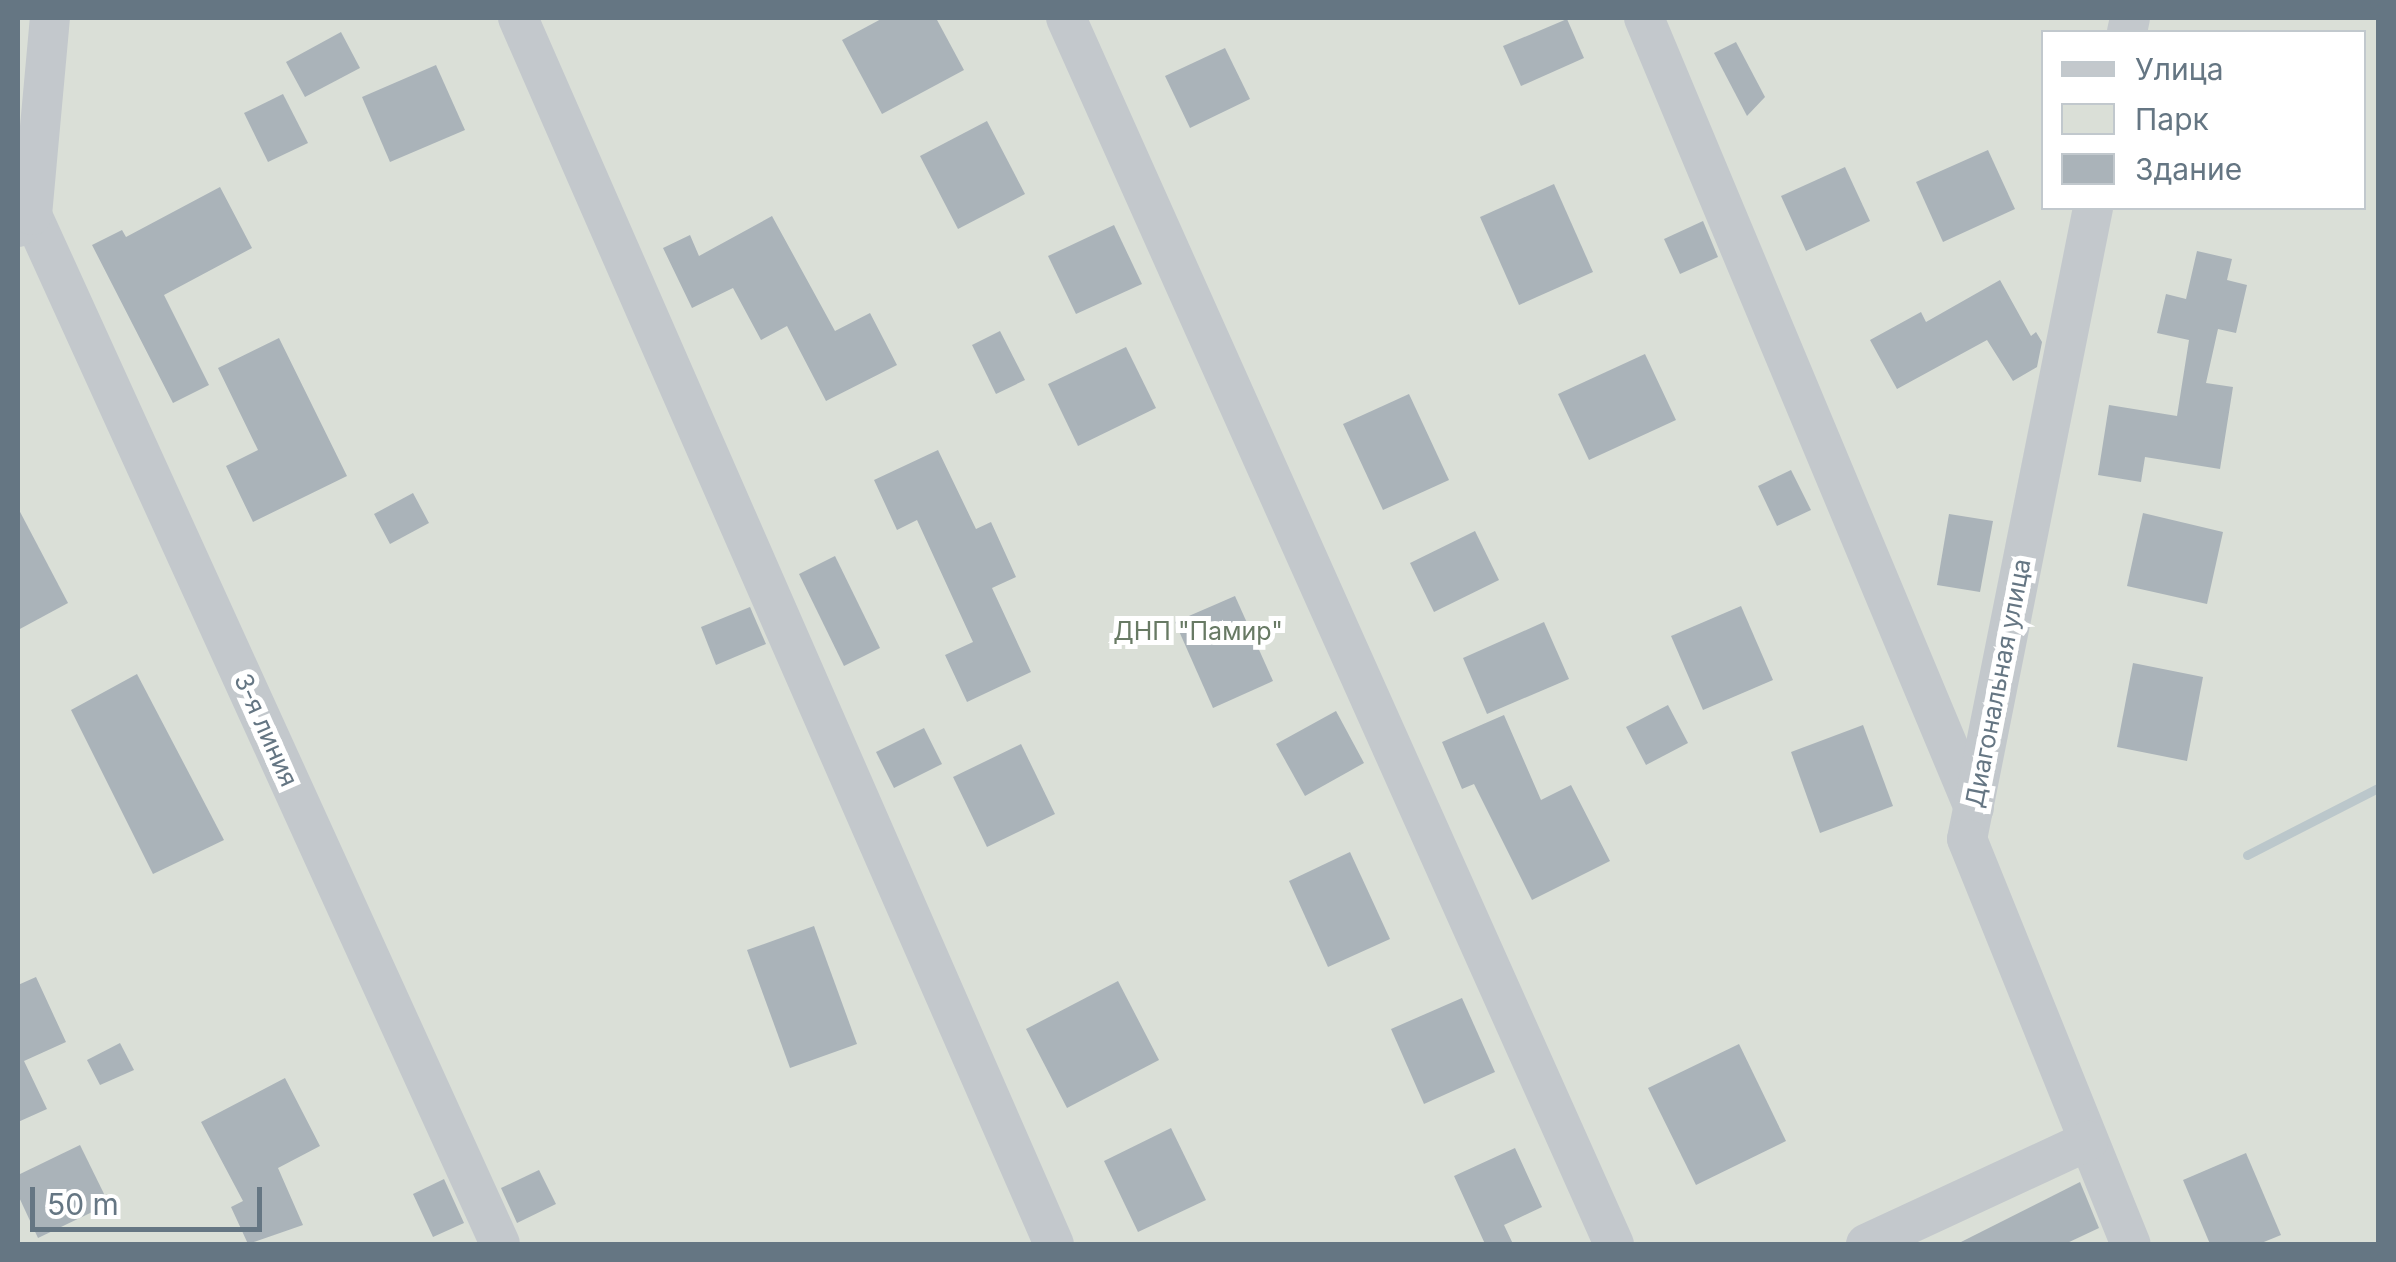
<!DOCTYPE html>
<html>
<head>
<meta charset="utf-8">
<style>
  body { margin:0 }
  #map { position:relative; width:2396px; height:1262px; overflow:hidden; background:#fafaf8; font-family:Inter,sans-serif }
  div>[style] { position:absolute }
  .green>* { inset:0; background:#dadfd7 }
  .stream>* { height:9px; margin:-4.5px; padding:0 4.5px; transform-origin:4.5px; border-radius:4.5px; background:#bbc7cb }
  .building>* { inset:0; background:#aab3b9 }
  .minor>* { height:40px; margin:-20px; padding:0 20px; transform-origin:20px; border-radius:20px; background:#c3c8cc }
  span { translate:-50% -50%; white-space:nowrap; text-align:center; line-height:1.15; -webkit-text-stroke:10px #fff; paint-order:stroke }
  .park-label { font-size:25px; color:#687a64 }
  .street-label { font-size:25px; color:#657683 }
  .frame { position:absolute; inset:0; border:20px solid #657683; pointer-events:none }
  .legend { position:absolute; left:2041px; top:30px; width:325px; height:180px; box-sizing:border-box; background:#fff; border:2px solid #c1c8cd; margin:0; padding:12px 18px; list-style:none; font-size:30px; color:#657683 }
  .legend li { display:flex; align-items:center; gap:20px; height:50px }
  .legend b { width:50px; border:2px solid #c1c8cd }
  .scale { position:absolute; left:30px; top:1187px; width:232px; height:45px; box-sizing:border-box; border:5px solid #657683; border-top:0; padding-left:12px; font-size:30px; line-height:35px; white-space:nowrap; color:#657683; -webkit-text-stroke:8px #fff; paint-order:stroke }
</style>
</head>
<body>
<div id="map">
  <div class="green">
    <div style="clip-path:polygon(evenodd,18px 18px,2378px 18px,2378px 1244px,18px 1244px,18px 18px,2044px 32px,2364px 32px,2364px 208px,2044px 208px,2044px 32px)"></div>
  </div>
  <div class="stream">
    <div style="left:2247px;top:855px;width:147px;rotate:-27.1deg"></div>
  </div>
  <div class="building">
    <div style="clip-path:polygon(883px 18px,936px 18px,964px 70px,882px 114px,842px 40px)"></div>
    <div style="clip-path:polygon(1567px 19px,1584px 58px,1521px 86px,1503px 46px)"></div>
    <div style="clip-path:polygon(341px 32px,360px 68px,305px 97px,286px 62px)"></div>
    <div style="clip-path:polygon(1736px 42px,1765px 97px,1747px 116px,1714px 53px)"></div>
    <div style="clip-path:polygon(1225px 48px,1250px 99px,1190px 128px,1165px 76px)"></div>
    <div style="clip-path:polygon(436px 65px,465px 130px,390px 162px,362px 97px)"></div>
    <div style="clip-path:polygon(283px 94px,308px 143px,268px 162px,244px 113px)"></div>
    <div style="clip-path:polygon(987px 121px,1025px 194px,958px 229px,920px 156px)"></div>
    <div style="clip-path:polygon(1988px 150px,2015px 209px,1943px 242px,1916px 182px)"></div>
    <div style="clip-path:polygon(1845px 167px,1870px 221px,1806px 251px,1781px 196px)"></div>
    <div style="clip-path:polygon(1554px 184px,1593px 272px,1519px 305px,1480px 217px)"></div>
    <div style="clip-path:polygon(220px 187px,252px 248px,164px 295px,209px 385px,173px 403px,92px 245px,122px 230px,126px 237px)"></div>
    <div style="clip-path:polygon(772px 216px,835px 331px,870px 313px,897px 365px,826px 401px,787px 326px,761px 340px,733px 288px,692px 308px,663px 248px,690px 235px,699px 256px)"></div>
    <div style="clip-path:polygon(1703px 221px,1718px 257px,1680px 274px,1664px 239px)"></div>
    <div style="clip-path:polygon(1114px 225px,1142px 284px,1076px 314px,1048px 256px)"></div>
    <div style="clip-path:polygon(2197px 251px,2232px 259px,2227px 280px,2247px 285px,2236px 333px,2218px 329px,2206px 383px,2233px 387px,2220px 469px,2145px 457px,2141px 482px,2098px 475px,2109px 405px,2177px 416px,2189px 340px,2157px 333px,2166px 294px,2186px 299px)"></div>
    <div style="clip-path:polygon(2000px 280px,2031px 336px,2036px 332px,2042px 342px,2037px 367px,2013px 381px,1987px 340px,1897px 389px,1870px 340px,1921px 312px,1926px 322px)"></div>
    <div style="clip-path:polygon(1000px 331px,1025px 380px,996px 394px,972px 345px)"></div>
    <div style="clip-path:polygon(279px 338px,347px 476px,253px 522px,226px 466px,258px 450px,218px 368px)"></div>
    <div style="clip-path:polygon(1126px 347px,1156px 408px,1078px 446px,1048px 384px)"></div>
    <div style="clip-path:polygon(1645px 354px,1676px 420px,1589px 460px,1558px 394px)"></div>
    <div style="clip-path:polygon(1409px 394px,1449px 480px,1383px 510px,1343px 424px)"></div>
    <div style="clip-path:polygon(938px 450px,976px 529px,991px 522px,1016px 577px,992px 588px,1031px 672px,967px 702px,945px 655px,973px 642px,917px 520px,897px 530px,874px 480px)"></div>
    <div style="clip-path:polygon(1791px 470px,1811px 510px,1777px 526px,1758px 486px)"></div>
    <div style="clip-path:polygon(413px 493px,429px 523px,390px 544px,374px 514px)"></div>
    <div style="clip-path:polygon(18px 508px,68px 603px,18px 630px)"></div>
    <div style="clip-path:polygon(2143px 513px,2223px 532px,2207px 604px,2127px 586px)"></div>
    <div style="clip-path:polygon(1949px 514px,1993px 521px,1980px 592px,1937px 585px)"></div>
    <div style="clip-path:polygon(1475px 531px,1499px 580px,1434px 612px,1410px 563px)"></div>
    <div style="clip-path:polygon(835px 556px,880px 648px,844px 666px,799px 574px)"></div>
    <div style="clip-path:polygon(1235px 596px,1273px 681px,1213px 708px,1175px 622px)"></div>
    <div style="clip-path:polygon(1741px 606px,1773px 680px,1703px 710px,1671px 636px)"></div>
    <div style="clip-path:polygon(750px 607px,766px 644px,716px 665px,701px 627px)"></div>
    <div style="clip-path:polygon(1544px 622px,1569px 679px,1487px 714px,1463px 658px)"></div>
    <div style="clip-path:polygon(2133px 663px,2203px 677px,2187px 761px,2117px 747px)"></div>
    <div style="clip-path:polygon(137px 674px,224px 840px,153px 874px,71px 710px)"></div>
    <div style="clip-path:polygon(1668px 705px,1688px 743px,1646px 765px,1626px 727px)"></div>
    <div style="clip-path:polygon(1336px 711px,1364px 763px,1305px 796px,1276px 744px)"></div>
    <div style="clip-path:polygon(1504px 715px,1541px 800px,1571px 785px,1610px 861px,1532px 900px,1474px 784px,1462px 789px,1442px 742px)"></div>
    <div style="clip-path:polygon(1863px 725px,1893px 806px,1820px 833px,1791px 752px)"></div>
    <div style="clip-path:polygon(924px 728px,942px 764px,894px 788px,876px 752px)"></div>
    <div style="clip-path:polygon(1021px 744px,1055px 814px,987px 847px,953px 777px)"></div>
    <div style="clip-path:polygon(1350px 852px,1390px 939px,1328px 967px,1289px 881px)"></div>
    <div style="clip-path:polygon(814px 926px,857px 1044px,790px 1068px,747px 950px)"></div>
    <div style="clip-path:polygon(36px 977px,66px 1042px,24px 1061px,47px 1109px,18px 1122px,18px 985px)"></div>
    <div style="clip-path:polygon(1118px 981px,1159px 1060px,1067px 1108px,1026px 1029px)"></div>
    <div style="clip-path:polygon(1462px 998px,1495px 1072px,1424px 1104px,1391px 1029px)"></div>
    <div style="clip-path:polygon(120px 1043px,134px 1070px,100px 1085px,87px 1060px)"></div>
    <div style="clip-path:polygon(1739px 1044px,1786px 1141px,1696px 1185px,1648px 1088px)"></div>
    <div style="clip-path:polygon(285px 1078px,320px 1146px,278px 1168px,303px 1225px,248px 1244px,231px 1207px,243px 1201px,201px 1122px)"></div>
    <div style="clip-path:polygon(1171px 1128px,1206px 1200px,1138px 1232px,1104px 1161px)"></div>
    <div style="clip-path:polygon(80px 1145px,109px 1204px,38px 1238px,18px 1195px,18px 1175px)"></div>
    <div style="clip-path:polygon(1515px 1148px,1542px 1207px,1504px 1225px,1513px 1244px,1485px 1244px,1454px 1176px)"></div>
    <div style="clip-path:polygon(2246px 1153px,2281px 1235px,2259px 1244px,2210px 1244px,2183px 1180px)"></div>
    <div style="clip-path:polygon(539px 1170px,556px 1204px,517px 1223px,501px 1188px)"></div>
    <div style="clip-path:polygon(444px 1179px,464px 1223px,433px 1237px,413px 1194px)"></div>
    <div style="clip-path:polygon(2080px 1182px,2099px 1228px,2065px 1244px,1957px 1244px)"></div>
  </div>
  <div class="minor">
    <div style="left:518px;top:18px;width:1338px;rotate:66.39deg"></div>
    <div style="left:1066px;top:18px;width:1343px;rotate:65.92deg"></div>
    <div style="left:1644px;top:18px;width:856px;rotate:67.33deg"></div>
    <div style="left:2127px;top:32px;width:14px;rotate:-78deg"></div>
    <div style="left:2093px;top:208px;width:643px;rotate:101.29deg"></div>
    <div style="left:1967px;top:839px;width:437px;rotate:68deg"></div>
    <div style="left:32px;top:215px;width:1130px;rotate:65.54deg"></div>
    <div style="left:18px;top:227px;width:18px;rotate:-41deg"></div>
    <div style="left:32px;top:215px;width:198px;rotate:-84.8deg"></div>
    <div style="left:1866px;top:1244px;width:245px;rotate:-24.9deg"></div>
  </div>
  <div class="park-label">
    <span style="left:1198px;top:631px">ДНП "Памир"</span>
  </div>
  <div class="street-label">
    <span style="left:1998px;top:683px;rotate:-79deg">Диагональная улица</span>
    <span style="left:266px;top:730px;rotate:66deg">3-я линия</span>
  </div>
  <div class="frame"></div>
  <ul class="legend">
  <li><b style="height:12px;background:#c3c8cc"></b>Улица</li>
  <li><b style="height:28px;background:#dadfd7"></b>Парк</li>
  <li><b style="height:28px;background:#aab3b9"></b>Здание</li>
  </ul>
  <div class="scale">50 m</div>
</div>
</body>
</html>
